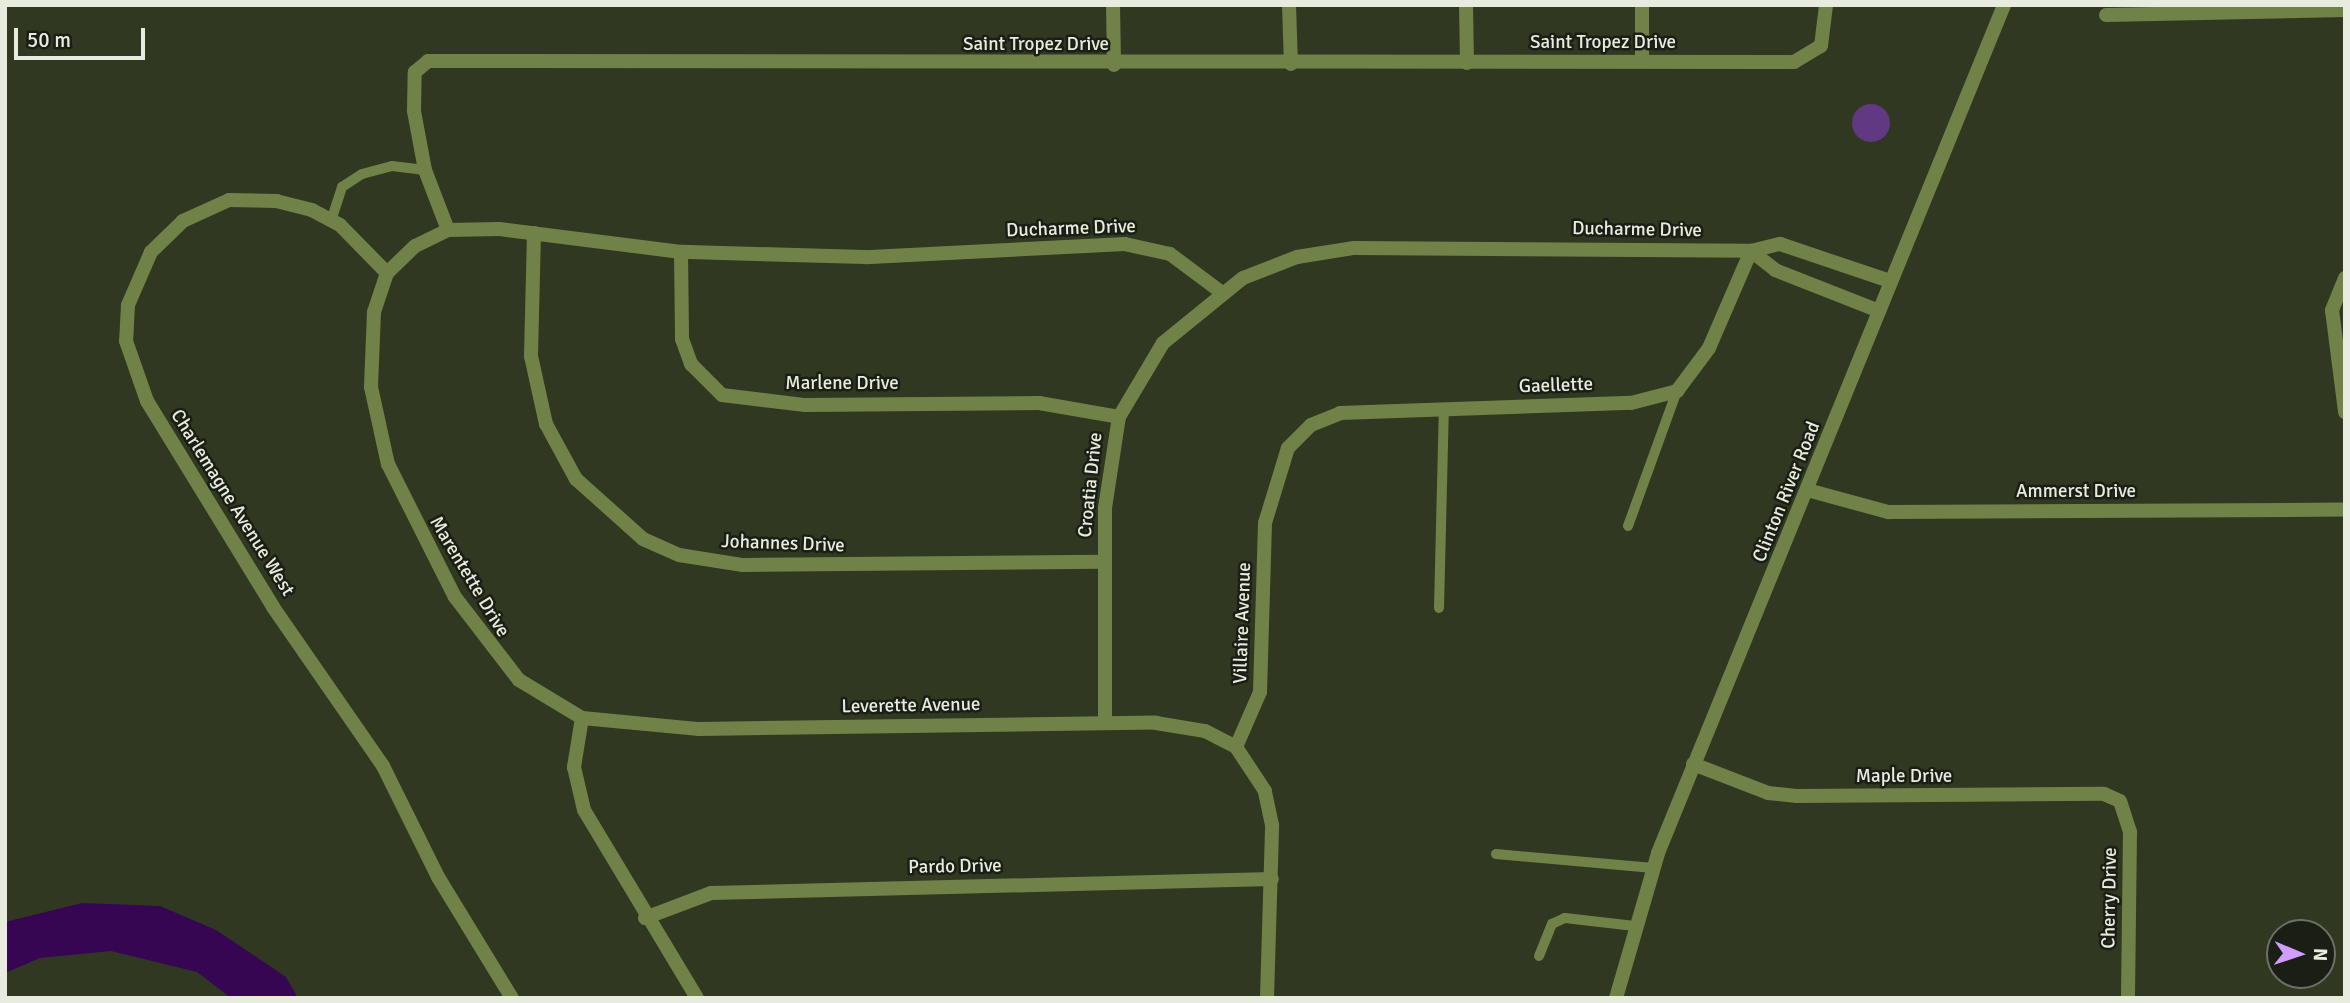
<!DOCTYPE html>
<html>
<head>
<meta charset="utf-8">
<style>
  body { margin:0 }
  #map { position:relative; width:2350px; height:1003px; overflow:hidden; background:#313821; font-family:Signika,sans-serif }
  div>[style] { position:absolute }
  .green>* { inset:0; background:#603982 }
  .round { border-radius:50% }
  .water>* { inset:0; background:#360653 }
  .service>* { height:10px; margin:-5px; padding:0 5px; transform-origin:5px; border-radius:5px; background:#718248 }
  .minor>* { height:14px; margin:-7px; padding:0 7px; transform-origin:7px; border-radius:7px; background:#718248 }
  .tertiary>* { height:14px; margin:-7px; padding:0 7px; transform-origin:7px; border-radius:7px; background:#718248 }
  span { translate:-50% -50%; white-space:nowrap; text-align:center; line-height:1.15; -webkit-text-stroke:5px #1b1e14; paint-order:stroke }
  .street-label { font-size:19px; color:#e7ecde }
  .frame { position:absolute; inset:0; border:7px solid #e7ecde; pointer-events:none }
  .north { position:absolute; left:2266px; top:919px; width:70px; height:70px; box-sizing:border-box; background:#1b1e14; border:2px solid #6d7065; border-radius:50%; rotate:92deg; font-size:19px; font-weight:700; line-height:28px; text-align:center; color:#e7ecde }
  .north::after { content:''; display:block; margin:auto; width:24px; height:32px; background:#d09dff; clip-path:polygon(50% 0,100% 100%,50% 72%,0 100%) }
  .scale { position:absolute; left:14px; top:28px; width:131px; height:32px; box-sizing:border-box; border:4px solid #e7ecde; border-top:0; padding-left:9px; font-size:21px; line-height:24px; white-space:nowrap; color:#e7ecde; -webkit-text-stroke:5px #1b1e14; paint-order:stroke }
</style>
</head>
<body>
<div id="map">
  <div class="green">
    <div class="round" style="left:1852px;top:104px;width:38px;height:38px"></div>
  </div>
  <div class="water">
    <div style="clip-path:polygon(82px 903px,160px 906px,216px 930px,286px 977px,298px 998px,231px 998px,197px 972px,111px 951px,40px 958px,5px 973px,5px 922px)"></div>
  </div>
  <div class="service">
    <div style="left:331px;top:221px;width:36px;rotate:-72deg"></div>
    <div style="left:342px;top:187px;width:24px;rotate:-33deg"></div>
    <div style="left:362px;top:174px;width:31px;rotate:-15deg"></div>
    <div style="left:392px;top:166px;width:33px;rotate:7deg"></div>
    <div style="left:1628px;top:526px;width:144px;rotate:-70.1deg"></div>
    <div style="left:1439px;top:608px;width:200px;rotate:-88.6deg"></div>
    <div style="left:1496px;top:854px;width:158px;rotate:5.1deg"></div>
    <div style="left:1539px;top:956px;width:35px;rotate:-68deg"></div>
    <div style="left:1552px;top:924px;width:14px;rotate:-25deg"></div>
    <div style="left:1565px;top:918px;width:70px;rotate:6.5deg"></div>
  </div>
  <div class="minor">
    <div style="left:1113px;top:5px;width:60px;rotate:89deg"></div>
    <div style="left:1289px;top:5px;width:59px;rotate:88.1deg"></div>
    <div style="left:1466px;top:5px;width:58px;rotate:89deg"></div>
    <div style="left:2106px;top:15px;width:239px;rotate:-1.2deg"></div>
    <div style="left:1642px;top:61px;width:56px;rotate:-90deg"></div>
    <div style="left:448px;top:230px;width:64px;rotate:-111deg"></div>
    <div style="left:425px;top:170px;width:60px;rotate:-100.6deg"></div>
    <div style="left:414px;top:111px;width:39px;rotate:-89deg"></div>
    <div style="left:415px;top:72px;width:17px;rotate:-40deg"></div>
    <div style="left:428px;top:61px;width:1366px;rotate:0.04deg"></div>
    <div style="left:1794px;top:62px;width:31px;rotate:-31deg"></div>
    <div style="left:1821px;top:46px;width:41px;rotate:-83deg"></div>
    <div style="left:534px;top:233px;width:123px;rotate:91.4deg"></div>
    <div style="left:531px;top:356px;width:70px;rotate:77.6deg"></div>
    <div style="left:546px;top:424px;width:63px;rotate:61.4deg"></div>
    <div style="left:576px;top:479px;width:90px;rotate:41.8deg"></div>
    <div style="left:643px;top:539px;width:39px;rotate:24deg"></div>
    <div style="left:679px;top:555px;width:65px;rotate:8.9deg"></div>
    <div style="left:743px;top:565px;width:360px;rotate:-0.5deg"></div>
    <div style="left:1751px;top:251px;width:31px;rotate:38deg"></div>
    <div style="left:1775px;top:270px;width:112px;rotate:21.5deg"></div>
    <div style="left:681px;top:252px;width:87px;rotate:89.3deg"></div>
    <div style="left:682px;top:339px;width:27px;rotate:70deg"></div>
    <div style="left:691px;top:364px;width:44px;rotate:45deg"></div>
    <div style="left:722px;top:395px;width:84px;rotate:6.9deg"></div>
    <div style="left:805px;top:405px;width:234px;rotate:-0.5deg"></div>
    <div style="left:1039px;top:403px;width:81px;rotate:9.9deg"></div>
    <div style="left:387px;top:273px;width:67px;rotate:-134.4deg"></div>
    <div style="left:340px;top:225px;width:32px;rotate:-152deg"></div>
    <div style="left:312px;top:210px;width:36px;rotate:-166deg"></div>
    <div style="left:277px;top:201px;width:48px;rotate:-178.8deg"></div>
    <div style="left:229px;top:200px;width:51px;rotate:155.5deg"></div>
    <div style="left:183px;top:221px;width:45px;rotate:135.9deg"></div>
    <div style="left:151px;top:252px;width:58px;rotate:113.5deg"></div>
    <div style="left:128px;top:305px;width:36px;rotate:93deg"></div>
    <div style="left:126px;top:341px;width:64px;rotate:70.7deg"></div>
    <div style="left:147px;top:401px;width:241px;rotate:58.5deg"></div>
    <div style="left:273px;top:607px;width:193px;rotate:55.3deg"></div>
    <div style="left:383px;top:766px;width:124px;rotate:63.6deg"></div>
    <div style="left:438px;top:877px;width:142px;rotate:58.6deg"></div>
    <div style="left:2345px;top:278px;width:35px;rotate:112deg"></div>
    <div style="left:2332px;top:310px;width:103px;rotate:82.7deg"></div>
    <div style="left:1221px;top:292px;width:64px;rotate:-143.3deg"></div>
    <div style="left:1170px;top:254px;width:46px;rotate:-167.5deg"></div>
    <div style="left:1125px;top:244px;width:260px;rotate:177.1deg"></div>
    <div style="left:865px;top:257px;width:184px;rotate:-178.4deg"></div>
    <div style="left:681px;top:252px;width:183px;rotate:-172.8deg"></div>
    <div style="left:499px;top:229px;width:51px;rotate:178.9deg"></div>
    <div style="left:448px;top:230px;width:37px;rotate:154deg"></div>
    <div style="left:415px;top:246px;width:39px;rotate:136deg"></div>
    <div style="left:387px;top:273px;width:41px;rotate:108.4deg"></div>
    <div style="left:374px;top:312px;width:75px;rotate:92.3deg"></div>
    <div style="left:371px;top:387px;width:79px;rotate:77.6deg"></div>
    <div style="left:388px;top:464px;width:149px;rotate:63.3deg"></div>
    <div style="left:455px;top:597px;width:105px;rotate:52.4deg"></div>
    <div style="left:519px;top:680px;width:74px;rotate:31.1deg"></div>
    <div style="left:582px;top:718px;width:118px;rotate:5.4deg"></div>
    <div style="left:699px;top:729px;width:457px;rotate:-0.8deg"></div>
    <div style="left:1156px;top:723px;width:50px;rotate:9.3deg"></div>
    <div style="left:1205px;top:731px;width:35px;rotate:27deg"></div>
    <div style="left:1811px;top:491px;width:80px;rotate:15.3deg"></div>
    <div style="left:1888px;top:512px;width:457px;rotate:-0.3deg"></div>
    <div style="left:582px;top:718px;width:50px;rotate:99.3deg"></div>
    <div style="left:574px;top:767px;width:44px;rotate:76.9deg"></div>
    <div style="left:584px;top:810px;width:219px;rotate:59deg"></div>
    <div style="left:1105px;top:722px;width:214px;rotate:-90deg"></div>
    <div style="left:1105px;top:508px;width:92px;rotate:-81.3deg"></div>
    <div style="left:1119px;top:417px;width:86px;rotate:-59.3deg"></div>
    <div style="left:1163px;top:343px;width:103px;rotate:-39.1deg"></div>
    <div style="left:1243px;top:278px;width:58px;rotate:-21.3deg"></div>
    <div style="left:1297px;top:257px;width:58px;rotate:-9deg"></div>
    <div style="left:1354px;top:248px;width:397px;rotate:0.4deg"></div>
    <div style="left:1751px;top:251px;width:30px;rotate:-14deg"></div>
    <div style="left:1780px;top:244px;width:116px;rotate:18.6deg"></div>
    <div style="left:1693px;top:764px;width:80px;rotate:21.1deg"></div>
    <div style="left:1768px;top:793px;width:29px;rotate:6deg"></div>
    <div style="left:1797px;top:796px;width:307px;rotate:-0.4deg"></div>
    <div style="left:2104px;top:794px;width:17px;rotate:24deg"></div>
    <div style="left:2120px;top:801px;width:33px;rotate:72deg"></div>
    <div style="left:2130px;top:832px;width:166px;rotate:90.7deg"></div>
    <div style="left:645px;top:918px;width:71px;rotate:-20.7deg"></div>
    <div style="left:711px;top:893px;width:561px;rotate:-1.43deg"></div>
    <div style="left:1267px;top:998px;width:173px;rotate:-88.3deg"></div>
    <div style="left:1272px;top:825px;width:35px;rotate:-102deg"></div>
    <div style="left:1265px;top:791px;width:53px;rotate:-123.4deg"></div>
    <div style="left:1236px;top:747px;width:60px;rotate:-66.4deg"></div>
    <div style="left:1260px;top:692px;width:169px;rotate:-88.3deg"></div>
    <div style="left:1265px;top:523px;width:78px;rotate:-73deg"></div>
    <div style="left:1288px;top:448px;width:33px;rotate:-45deg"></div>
    <div style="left:1311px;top:425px;width:31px;rotate:-22deg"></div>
    <div style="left:1340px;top:413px;width:291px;rotate:-2deg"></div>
    <div style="left:1631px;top:403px;width:48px;rotate:-14.6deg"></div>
    <div style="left:1677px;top:391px;width:54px;rotate:-53.3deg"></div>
    <div style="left:1709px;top:348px;width:106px;rotate:-66.6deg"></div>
  </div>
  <div class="tertiary">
    <div style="left:1616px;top:998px;width:151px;rotate:-73.8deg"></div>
    <div style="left:1658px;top:853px;width:916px;rotate:-67.8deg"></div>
  </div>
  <div class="street-label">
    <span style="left:1603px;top:43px">Saint Tropez Drive</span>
    <span style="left:1036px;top:45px">Saint Tropez Drive</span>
    <span style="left:1071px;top:229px;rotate:-2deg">Ducharme Drive</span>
    <span style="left:1637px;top:230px;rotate:1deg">Ducharme Drive</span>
    <span style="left:842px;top:384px">Marlene Drive</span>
    <span style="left:1556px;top:386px;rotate:-2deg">Gaellette</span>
    <span style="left:1091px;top:485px;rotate:-84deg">Croatia Drive</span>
    <span style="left:1787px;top:492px;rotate:-68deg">Clinton River Road</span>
    <span style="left:2076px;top:492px">Ammerst Drive</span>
    <span style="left:232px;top:503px;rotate:58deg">Charlemagne Avenue West</span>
    <span style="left:783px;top:544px;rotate:2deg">Johannes Drive</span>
    <span style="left:469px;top:577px;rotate:59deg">Marentette Drive</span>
    <span style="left:1243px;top:623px;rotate:-88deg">Villaire Avenue</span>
    <span style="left:911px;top:706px;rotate:-1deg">Leverette Avenue</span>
    <span style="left:1904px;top:777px">Maple Drive</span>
    <span style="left:955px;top:867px;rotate:-1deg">Pardo Drive</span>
    <span style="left:2110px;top:898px;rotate:-89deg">Cherry Drive</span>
  </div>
  <div class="frame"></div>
  <div class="north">N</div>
  <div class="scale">50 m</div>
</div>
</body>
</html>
